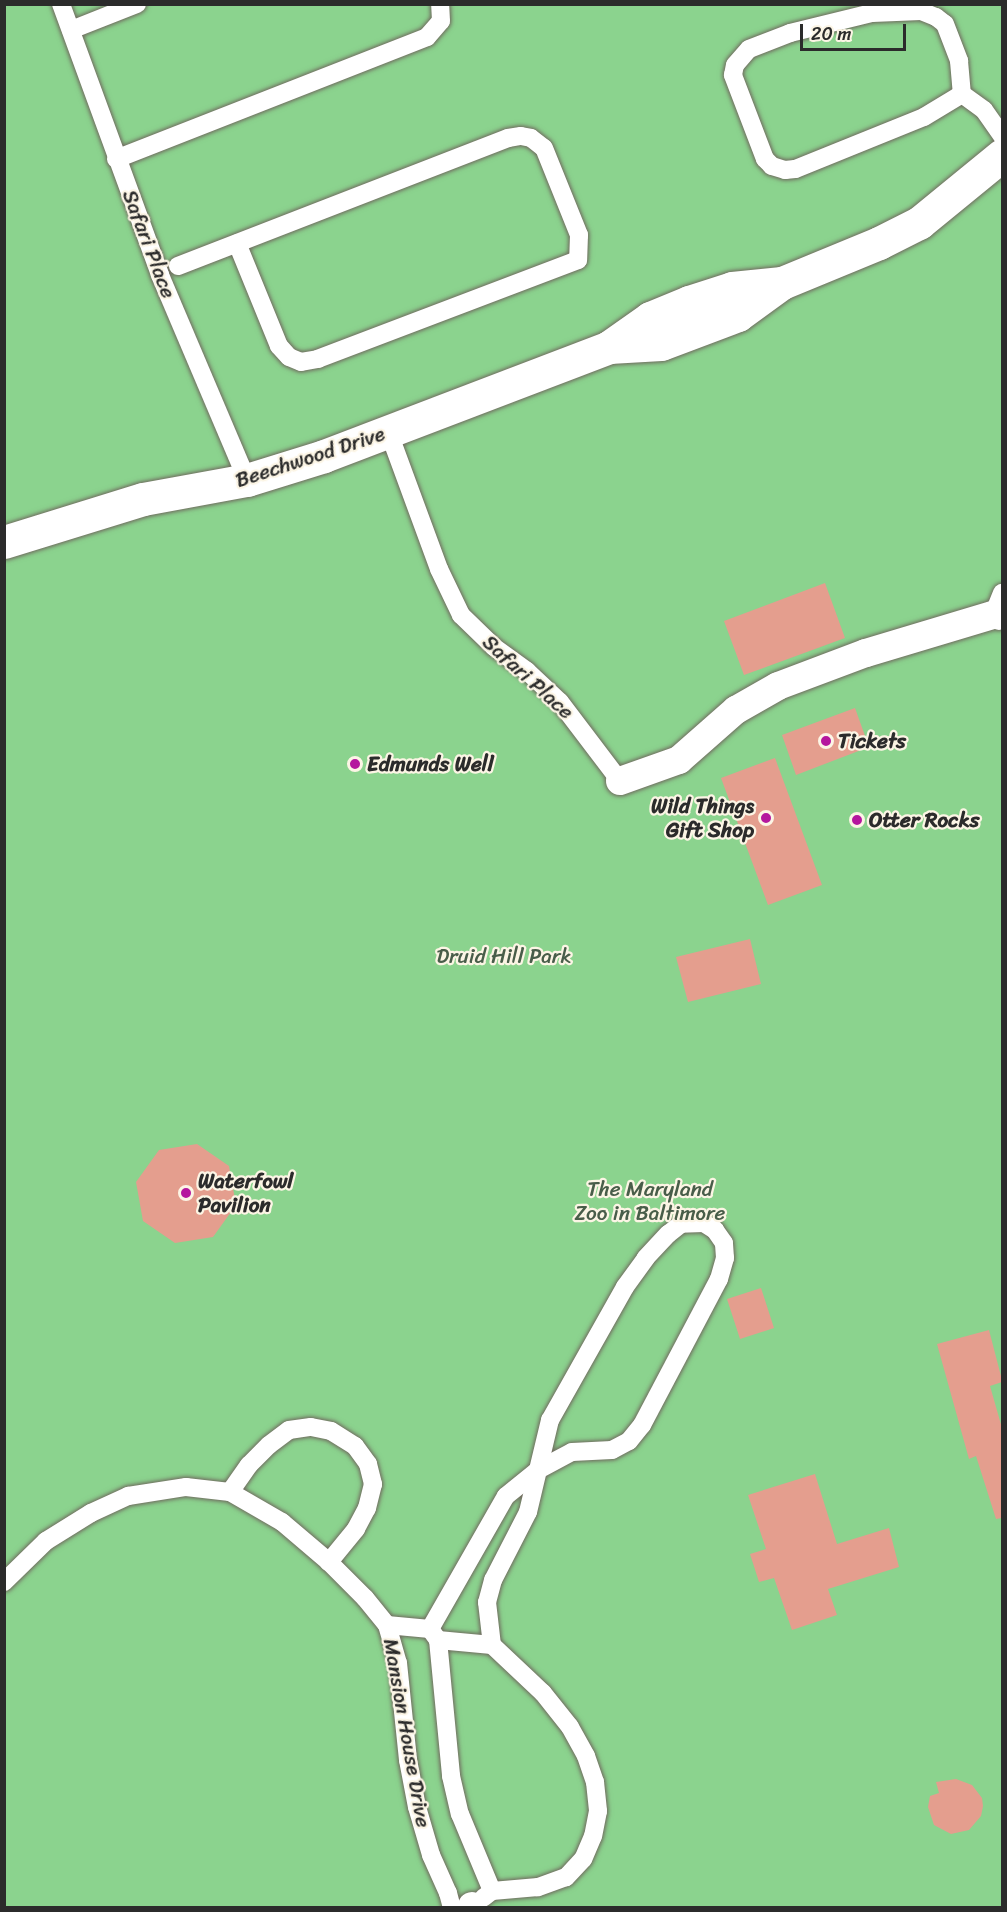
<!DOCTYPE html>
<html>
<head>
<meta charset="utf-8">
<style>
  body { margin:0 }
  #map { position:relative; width:1007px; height:1912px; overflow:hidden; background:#efe1c0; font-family:Sriracha,sans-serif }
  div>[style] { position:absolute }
  .green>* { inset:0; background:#8bd38e }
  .building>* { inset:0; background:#e49e8e }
  .roads { filter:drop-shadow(0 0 2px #706b5f) drop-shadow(0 0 2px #706b5f) }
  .service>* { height:18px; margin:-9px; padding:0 9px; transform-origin:9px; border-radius:9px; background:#fff }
  .pedestrian>* { height:28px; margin:-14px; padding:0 14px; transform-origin:14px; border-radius:14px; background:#fff }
  .minor>* { height:33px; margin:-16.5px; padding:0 16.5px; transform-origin:16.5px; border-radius:16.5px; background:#fff }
  .dots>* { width:16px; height:16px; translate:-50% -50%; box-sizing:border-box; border:3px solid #fcf5e5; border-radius:50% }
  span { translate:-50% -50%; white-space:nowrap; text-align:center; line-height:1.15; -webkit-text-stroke:4.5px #fcf5e5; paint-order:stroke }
  .street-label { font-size:21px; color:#2b2b2b }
  .poi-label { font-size:21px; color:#2b2b2b; font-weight:700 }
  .left { translate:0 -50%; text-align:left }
  .right { translate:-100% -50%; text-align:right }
  .park-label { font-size:21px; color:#485d49 }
  .frame { position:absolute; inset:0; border:6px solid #2b2b2b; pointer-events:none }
  .scale { position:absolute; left:800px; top:24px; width:106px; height:27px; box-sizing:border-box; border:3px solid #2b2b2b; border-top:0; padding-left:8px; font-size:18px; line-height:21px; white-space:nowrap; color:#2b2b2b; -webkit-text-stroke:4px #fcf5e5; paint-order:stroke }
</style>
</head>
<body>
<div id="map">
  <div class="green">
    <div style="clip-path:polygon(5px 5px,1002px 5px,1002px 1907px,5px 1908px)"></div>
  </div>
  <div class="building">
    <div style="clip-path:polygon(825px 583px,845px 638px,744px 675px,724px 621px)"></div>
    <div style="clip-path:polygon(855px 708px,869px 747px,796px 775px,782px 735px)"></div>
    <div style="clip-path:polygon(775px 758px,822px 885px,768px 905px,721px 778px)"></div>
    <div style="clip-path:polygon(750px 939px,761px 984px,688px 1002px,676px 957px)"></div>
    <div style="clip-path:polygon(197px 1144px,229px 1166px,236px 1205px,213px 1237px,175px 1243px,143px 1221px,136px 1182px,159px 1150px)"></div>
    <div style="clip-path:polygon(761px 1288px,774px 1328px,740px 1339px,727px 1299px)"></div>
    <div style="clip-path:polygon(989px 1330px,1002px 1380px,1002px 1382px,990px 1386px,1002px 1428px,1002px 1518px,996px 1519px,976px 1456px,969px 1459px,937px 1344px)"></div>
    <div style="clip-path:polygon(815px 1474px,837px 1544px,889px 1528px,899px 1567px,828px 1589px,837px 1615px,792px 1630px,774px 1578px,759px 1582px,750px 1554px,766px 1549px,748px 1495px)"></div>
    <div style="clip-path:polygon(956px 1779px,972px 1785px,982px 1798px,983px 1806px,981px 1816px,969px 1830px,951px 1834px,934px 1825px,928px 1807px,930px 1796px,939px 1793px,936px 1782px)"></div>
  </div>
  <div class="roads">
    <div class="service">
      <div style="left:61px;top:4px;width:289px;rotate:69.9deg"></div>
      <div style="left:160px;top:275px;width:223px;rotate:67deg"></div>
      <div style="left:71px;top:30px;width:71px;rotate:-21.5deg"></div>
      <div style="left:962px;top:94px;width:44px;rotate:148.8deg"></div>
      <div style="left:924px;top:117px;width:139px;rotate:158deg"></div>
      <div style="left:795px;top:169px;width:10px;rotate:174deg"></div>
      <div style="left:785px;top:170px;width:14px;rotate:-163deg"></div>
      <div style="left:772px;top:166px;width:10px;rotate:-135deg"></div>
      <div style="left:765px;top:159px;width:90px;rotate:-110.9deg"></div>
      <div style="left:733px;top:75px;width:10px;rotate:-79deg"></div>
      <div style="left:735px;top:65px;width:21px;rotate:-49deg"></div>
      <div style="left:749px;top:49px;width:44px;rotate:-21.3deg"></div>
      <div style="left:790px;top:33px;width:84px;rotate:-13.7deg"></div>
      <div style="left:872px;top:13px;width:49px;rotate:-2.3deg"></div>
      <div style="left:921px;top:11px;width:16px;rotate:22deg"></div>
      <div style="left:936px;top:17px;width:11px;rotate:38deg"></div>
      <div style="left:945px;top:24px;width:40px;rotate:69deg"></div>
      <div style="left:959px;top:61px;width:33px;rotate:85deg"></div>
      <div style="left:962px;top:94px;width:27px;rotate:36deg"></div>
      <div style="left:984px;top:110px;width:32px;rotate:55deg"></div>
      <div style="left:116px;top:159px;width:334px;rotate:-21.4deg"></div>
      <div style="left:427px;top:37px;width:21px;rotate:-49deg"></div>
      <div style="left:441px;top:21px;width:17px;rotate:-93deg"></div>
      <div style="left:178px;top:266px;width:354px;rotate:-21.2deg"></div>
      <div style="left:508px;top:138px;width:13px;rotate:-9deg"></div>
      <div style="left:521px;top:136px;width:10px;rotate:11deg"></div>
      <div style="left:531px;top:138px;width:16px;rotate:38deg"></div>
      <div style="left:544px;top:148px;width:94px;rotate:68.1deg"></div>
      <div style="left:579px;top:235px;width:25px;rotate:92deg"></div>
      <div style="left:578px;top:260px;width:278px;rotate:159.2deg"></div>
      <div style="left:318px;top:359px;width:17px;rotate:170deg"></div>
      <div style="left:301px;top:362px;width:13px;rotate:-157deg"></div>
      <div style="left:289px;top:357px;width:15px;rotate:-132deg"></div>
      <div style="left:279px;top:346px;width:111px;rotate:-112.2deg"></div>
      <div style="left:389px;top:433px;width:145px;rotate:69.8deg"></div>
      <div style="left:439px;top:569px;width:51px;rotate:64.4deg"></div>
      <div style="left:461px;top:615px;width:46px;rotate:44.1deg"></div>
      <div style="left:494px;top:647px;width:41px;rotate:36deg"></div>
      <div style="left:527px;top:671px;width:45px;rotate:43.2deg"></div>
      <div style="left:560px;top:702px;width:99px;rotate:52.8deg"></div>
      <div style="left:999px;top:621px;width:8px;rotate:-135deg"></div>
      <div style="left:993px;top:615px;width:24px;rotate:-68deg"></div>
      <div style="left:230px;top:1492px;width:33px;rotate:-55deg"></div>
      <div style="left:249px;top:1465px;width:28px;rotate:-45deg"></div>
      <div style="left:269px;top:1445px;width:25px;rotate:-37deg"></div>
      <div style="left:289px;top:1430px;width:22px;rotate:-8deg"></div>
      <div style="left:311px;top:1427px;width:20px;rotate:11deg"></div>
      <div style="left:331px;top:1431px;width:28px;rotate:32deg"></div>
      <div style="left:355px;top:1446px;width:22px;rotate:54deg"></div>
      <div style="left:368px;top:1464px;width:21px;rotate:76deg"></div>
      <div style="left:373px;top:1484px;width:25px;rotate:104deg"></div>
      <div style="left:367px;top:1508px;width:24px;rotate:118deg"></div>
      <div style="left:356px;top:1529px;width:43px;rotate:129.3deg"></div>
      <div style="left:4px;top:1582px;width:59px;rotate:-44.3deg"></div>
      <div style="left:46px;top:1541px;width:53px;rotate:-31.9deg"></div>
      <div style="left:91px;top:1513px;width:41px;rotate:-24.7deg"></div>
      <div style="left:128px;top:1496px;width:59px;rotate:-8.8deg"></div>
      <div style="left:186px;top:1487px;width:44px;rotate:6.5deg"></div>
      <div style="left:230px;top:1492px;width:60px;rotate:30deg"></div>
      <div style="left:282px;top:1522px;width:62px;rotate:40.4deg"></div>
      <div style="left:329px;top:1562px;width:51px;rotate:45deg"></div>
      <div style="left:365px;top:1598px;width:35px;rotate:51deg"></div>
      <div style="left:387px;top:1625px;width:40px;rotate:74deg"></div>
      <div style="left:398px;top:1663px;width:98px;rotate:84.1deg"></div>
      <div style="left:408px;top:1760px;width:48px;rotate:79.2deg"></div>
      <div style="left:417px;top:1807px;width:50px;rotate:73.7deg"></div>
      <div style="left:431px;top:1855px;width:42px;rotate:65.9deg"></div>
      <div style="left:448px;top:1893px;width:16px;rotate:75deg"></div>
      <div style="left:387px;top:1625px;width:43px;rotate:5.3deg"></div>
      <div style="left:430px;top:1629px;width:14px;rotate:54deg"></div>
      <div style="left:438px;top:1640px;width:137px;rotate:84.5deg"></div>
      <div style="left:451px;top:1776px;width:39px;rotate:77deg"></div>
      <div style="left:460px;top:1814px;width:83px;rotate:67.4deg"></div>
      <div style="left:492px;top:1891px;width:11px;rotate:142deg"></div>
      <div style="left:430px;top:1629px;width:153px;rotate:-60.3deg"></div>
      <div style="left:506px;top:1496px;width:41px;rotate:-39.1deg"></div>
      <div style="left:538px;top:1470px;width:38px;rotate:-28deg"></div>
      <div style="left:572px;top:1452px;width:40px;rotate:-2.9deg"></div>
      <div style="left:612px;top:1450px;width:19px;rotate:-28deg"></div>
      <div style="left:629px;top:1441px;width:21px;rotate:-51deg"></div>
      <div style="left:642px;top:1425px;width:165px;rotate:-62.2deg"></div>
      <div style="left:719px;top:1279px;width:22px;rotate:-74deg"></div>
      <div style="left:725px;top:1258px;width:15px;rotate:-94deg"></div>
      <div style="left:724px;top:1243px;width:16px;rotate:-125deg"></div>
      <div style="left:715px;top:1230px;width:13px;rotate:-148deg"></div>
      <div style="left:704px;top:1223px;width:23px;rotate:178deg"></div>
      <div style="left:681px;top:1224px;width:16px;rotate:142deg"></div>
      <div style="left:668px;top:1234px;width:33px;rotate:133deg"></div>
      <div style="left:646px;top:1258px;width:36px;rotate:126deg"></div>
      <div style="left:625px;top:1287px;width:153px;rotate:119.4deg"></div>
      <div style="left:550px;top:1420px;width:51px;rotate:103.5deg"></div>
      <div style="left:538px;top:1470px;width:43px;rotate:103.4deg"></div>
      <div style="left:528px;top:1512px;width:76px;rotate:117.2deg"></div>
      <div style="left:493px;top:1580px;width:23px;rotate:105deg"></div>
      <div style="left:487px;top:1602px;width:43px;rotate:83.4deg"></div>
      <div style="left:438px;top:1640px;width:54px;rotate:5.3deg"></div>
      <div style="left:492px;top:1645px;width:70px;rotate:43.3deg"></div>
      <div style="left:543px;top:1693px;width:43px;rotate:51.5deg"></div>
      <div style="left:570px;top:1727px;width:33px;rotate:61deg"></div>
      <div style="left:586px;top:1756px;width:28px;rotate:71deg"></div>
      <div style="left:595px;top:1782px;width:29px;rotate:84deg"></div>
      <div style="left:598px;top:1811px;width:25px;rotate:101deg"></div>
      <div style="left:593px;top:1836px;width:25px;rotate:113deg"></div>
      <div style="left:583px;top:1859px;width:25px;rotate:133deg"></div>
      <div style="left:566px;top:1877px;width:30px;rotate:160deg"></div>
      <div style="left:538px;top:1887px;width:46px;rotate:175deg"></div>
    </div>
    <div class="pedestrian">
      <div style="left:620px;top:781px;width:63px;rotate:-19.6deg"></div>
      <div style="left:679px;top:760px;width:76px;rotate:-41.3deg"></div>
      <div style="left:736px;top:710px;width:48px;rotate:-29.7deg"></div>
      <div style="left:778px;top:686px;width:94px;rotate:-20.6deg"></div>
      <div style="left:866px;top:653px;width:133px;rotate:-16.7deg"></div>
      <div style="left:472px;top:1906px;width:2px;rotate:63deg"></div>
    </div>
    <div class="minor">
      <div style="left:609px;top:347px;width:52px;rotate:-3.3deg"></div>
      <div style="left:661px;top:344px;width:82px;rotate:-20.6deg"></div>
      <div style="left:738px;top:315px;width:54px;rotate:-36deg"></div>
      <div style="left:782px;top:283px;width:105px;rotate:-22.4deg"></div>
      <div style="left:879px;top:243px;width:45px;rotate:-26.6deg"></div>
      <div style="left:919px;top:223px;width:107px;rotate:-39.3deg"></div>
      <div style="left:4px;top:542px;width:145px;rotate:-17.2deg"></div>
      <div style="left:143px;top:499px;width:106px;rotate:-10.4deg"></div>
      <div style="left:247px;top:480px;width:81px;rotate:-17.3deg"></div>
      <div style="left:324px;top:456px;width:305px;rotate:-20.9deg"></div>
      <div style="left:609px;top:347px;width:50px;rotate:-35.3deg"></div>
      <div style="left:650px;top:318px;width:42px;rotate:-22.3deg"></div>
      <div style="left:689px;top:302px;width:45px;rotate:-18deg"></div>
      <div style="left:732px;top:288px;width:50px;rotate:-5.7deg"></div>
    </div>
  </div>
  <div class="dots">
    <div style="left:826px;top:741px;background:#b5179e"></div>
    <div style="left:355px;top:764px;background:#b5179e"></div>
    <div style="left:766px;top:818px;background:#b5179e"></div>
    <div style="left:857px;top:820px;background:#b5179e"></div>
    <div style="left:186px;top:1193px;background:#b5179e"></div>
  </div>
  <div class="street-label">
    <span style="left:149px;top:244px;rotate:69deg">Safari Place</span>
    <span style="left:310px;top:457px;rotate:-18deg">Beechwood Drive</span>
    <span style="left:528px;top:677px;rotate:42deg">Safari Place</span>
    <span style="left:407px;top:1733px;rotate:80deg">Mansion House Drive</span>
  </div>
  <div class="poi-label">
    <span class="left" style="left:838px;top:741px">Tickets</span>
    <span class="left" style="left:367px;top:764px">Edmunds Well</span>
    <span class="right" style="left:754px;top:818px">Wild Things<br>Gift Shop</span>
    <span class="left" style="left:869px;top:820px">Otter Rocks</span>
    <span class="left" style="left:198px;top:1193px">Waterfowl<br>Pavilion</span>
  </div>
  <div class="park-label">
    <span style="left:504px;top:956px">Druid Hill Park</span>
    <span style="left:650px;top:1201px">The Maryland<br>Zoo in Baltimore</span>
  </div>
  <div class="frame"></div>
  <div class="scale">20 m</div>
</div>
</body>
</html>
